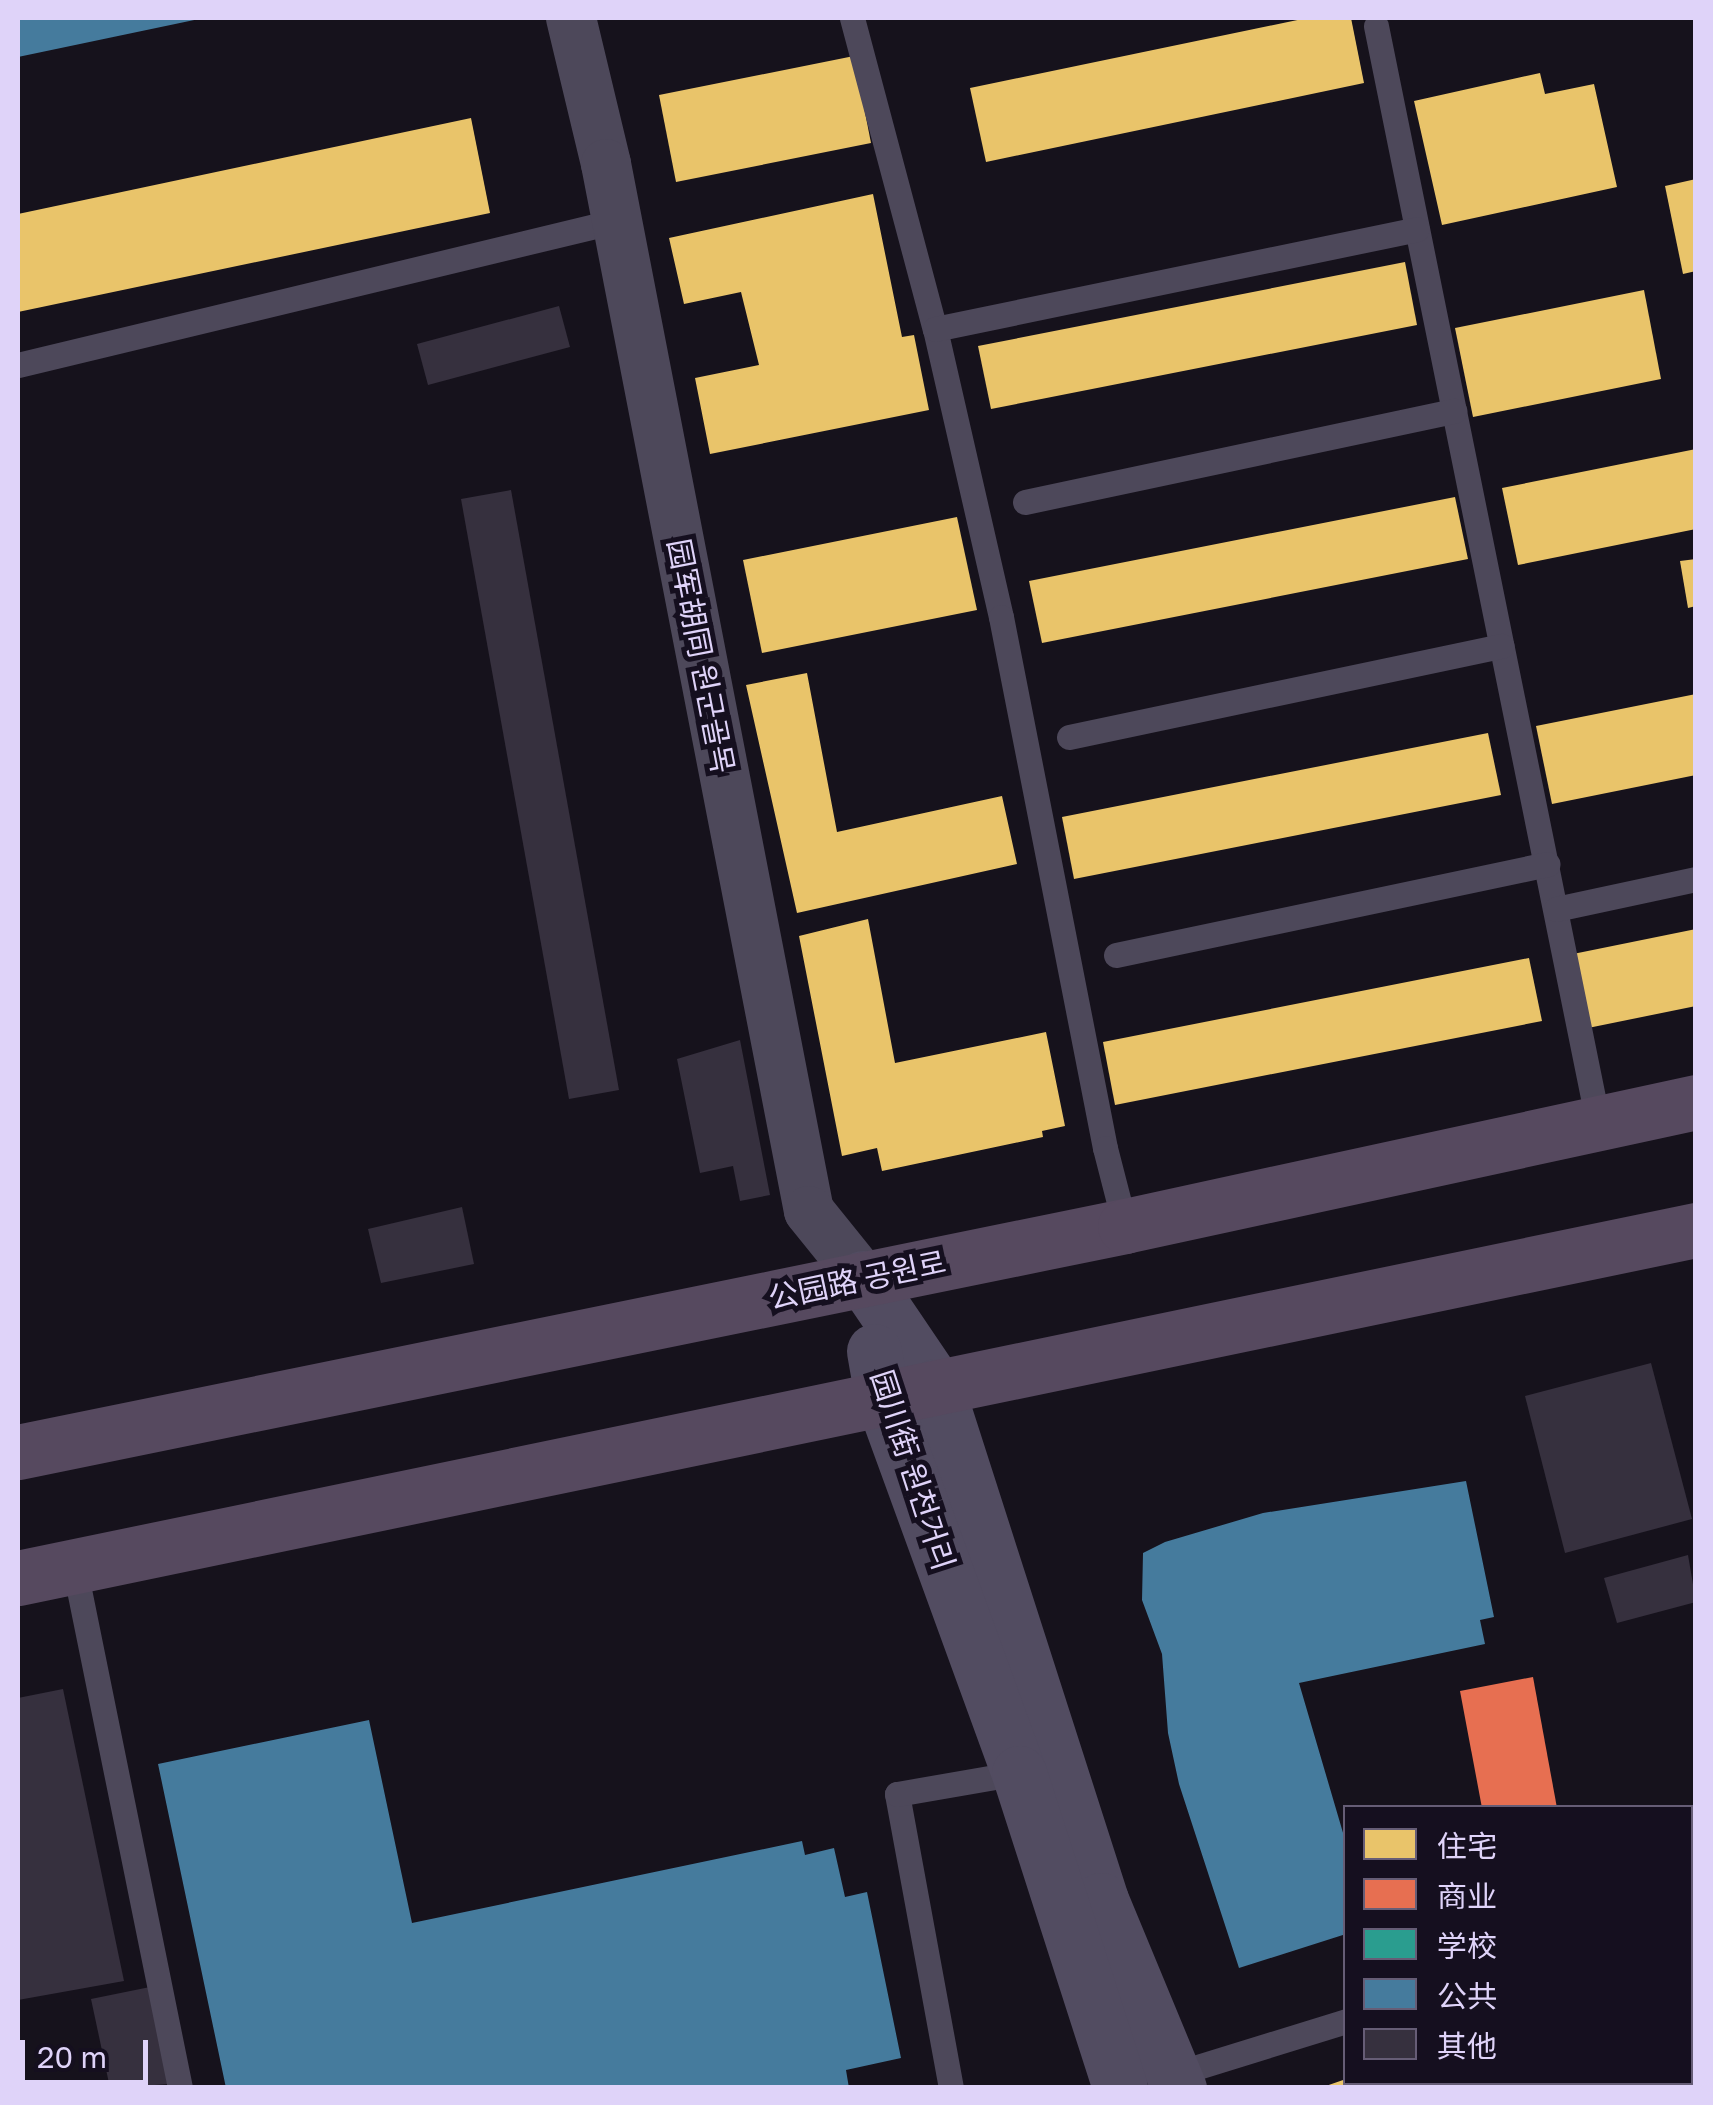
<!DOCTYPE html>
<html>
<head>
<meta charset="utf-8">
<style>
  body { margin:0 }
  #map { position:relative; width:1713px; height:2105px; overflow:hidden; background:#16121c; font-family:"Golos Text","Noto Sans SC","Noto Sans KR",sans-serif }
  div>[style] { position:absolute }
  .homes>* { inset:0; background:#e9c46a }
  .shops>* { inset:0; background:#e76f51 }
  .schools>* { inset:0; background:#2a9d8f }
  .public>* { inset:0; background:#457b9d }
  .building>* { inset:0; background:#36303e }
  .lane>* { height:25px; margin:-12.5px; padding:0 12.5px; transform-origin:12.5px; border-radius:12.5px; background:#4d485a }
  .street>* { height:50px; margin:-25px; padding:0 25px; transform-origin:25px; border-radius:25px; background:#4d485a }
  .secondary>* { height:55px; margin:-27.5px; padding:0 27.5px; transform-origin:27.5px; border-radius:27.5px; background:#524c61 }
  .primary>* { height:55px; margin:-27.5px; padding:0 27.5px; transform-origin:27.5px; border-radius:27.5px; background:#56495f }
  span { translate:-50% -50%; white-space:nowrap; text-align:center; line-height:1.15; -webkit-text-stroke:10px #150f1f; paint-order:stroke }
  .street-label { font-size:30px; color:#dfd3f9 }
  .frame { position:absolute; inset:0; border:20px solid #dfd3f9; pointer-events:none }
  .legend { position:absolute; left:1343px; top:1805px; width:350px; height:280px; box-sizing:border-box; background:#150f1f; border:2px solid #665d76; margin:0; padding:12px 18px; list-style:none; font-size:30px; color:#dfd3f9 }
  .legend li { display:flex; align-items:center; gap:20px; height:50px }
  .legend b { width:50px; border:2px solid #665d76 }
  .scale { position:absolute; left:20px; top:2040px; width:128px; height:45px; box-sizing:border-box; border:5px solid #dfd3f9; border-top:0; padding-left:12px; font-size:30px; line-height:35px; white-space:nowrap; color:#dfd3f9; -webkit-text-stroke:8px #150f1f; paint-order:stroke }
</style>
</head>
<body>
<div id="map">
  <div class="homes">
    <div style="clip-path:polygon(1307px 18px,1351px 18px,1364px 83px,986px 162px,970px 88px)"></div>
    <div style="clip-path:polygon(854px 56px,871px 143px,676px 182px,659px 95px)"></div>
    <div style="clip-path:polygon(1540px 73px,1545px 94px,1594px 84px,1617px 187px,1442px 225px,1414px 101px)"></div>
    <div style="clip-path:polygon(471px 118px,490px 213px,18px 312px,18px 214px)"></div>
    <div style="clip-path:polygon(1696px 179px,1696px 271px,1683px 274px,1665px 186px)"></div>
    <div style="clip-path:polygon(873px 194px,902px 337px,914px 335px,929px 410px,710px 454px,695px 378px,759px 365px,741px 292px,684px 304px,669px 238px)"></div>
    <div style="clip-path:polygon(1405px 262px,1417px 325px,991px 409px,978px 346px)"></div>
    <div style="clip-path:polygon(1644px 290px,1661px 379px,1473px 417px,1455px 328px)"></div>
    <div style="clip-path:polygon(1696px 449px,1696px 529px,1518px 565px,1502px 488px)"></div>
    <div style="clip-path:polygon(1455px 497px,1468px 559px,1042px 643px,1029px 581px)"></div>
    <div style="clip-path:polygon(957px 517px,977px 610px,762px 653px,743px 560px)"></div>
    <div style="clip-path:polygon(1696px 559px,1696px 606px,1688px 608px,1680px 561px)"></div>
    <div style="clip-path:polygon(807px 673px,837px 832px,1002px 796px,1017px 864px,797px 913px,746px 685px)"></div>
    <div style="clip-path:polygon(1696px 694px,1696px 775px,1552px 804px,1536px 726px)"></div>
    <div style="clip-path:polygon(1488px 733px,1501px 795px,1074px 879px,1062px 817px)"></div>
    <div style="clip-path:polygon(868px 919px,895px 1063px,1046px 1032px,1065px 1126px,1042px 1131px,1043px 1137px,882px 1171px,877px 1148px,842px 1156px,799px 936px)"></div>
    <div style="clip-path:polygon(1696px 929px,1696px 1006px,1588px 1028px,1573px 954px)"></div>
    <div style="clip-path:polygon(1529px 958px,1542px 1021px,1115px 1105px,1103px 1042px)"></div>
    <div style="clip-path:polygon(1346px 2079px,1346px 2082px,1557px 2082px,1558px 2088px,1320px 2088px)"></div>
  </div>
  <div class="shops">
    <div style="clip-path:polygon(1533px 1677px,1557px 1808px,1482px 1808px,1460px 1691px)"></div>
  </div>
  <div class="schools">
    <div style="clip-path:polygon(1696px 1984px,1696px 2071px,1690px 2073px,1690px 1985px)"></div>
  </div>
  <div class="public">
    <div style="clip-path:polygon(18px 18px,199px 18px,199px 19px,18px 57px)"></div>
    <div style="clip-path:polygon(1466px 1481px,1494px 1617px,1480px 1620px,1485px 1644px,1299px 1683px,1346px 1843px,1346px 1934px,1239px 1968px,1179px 1784px,1168px 1733px,1162px 1654px,1142px 1600px,1143px 1553px,1165px 1542px,1263px 1513px)"></div>
    <div style="clip-path:polygon(369px 1720px,412px 1923px,802px 1841px,805px 1855px,834px 1848px,845px 1897px,867px 1892px,901px 2058px,846px 2070px,849px 2088px,226px 2088px,158px 1764px)"></div>
  </div>
  <div class="building">
    <div style="clip-path:polygon(559px 306px,570px 347px,428px 385px,417px 344px)"></div>
    <div style="clip-path:polygon(511px 490px,619px 1090px,569px 1099px,461px 499px)"></div>
    <div style="clip-path:polygon(740px 1040px,770px 1195px,740px 1201px,733px 1166px,700px 1173px,677px 1059px)"></div>
    <div style="clip-path:polygon(462px 1207px,474px 1264px,381px 1283px,368px 1229px)"></div>
    <div style="clip-path:polygon(1651px 1363px,1692px 1519px,1565px 1553px,1525px 1396px)"></div>
    <div style="clip-path:polygon(1688px 1555px,1696px 1602px,1617px 1623px,1604px 1578px)"></div>
    <div style="clip-path:polygon(63px 1689px,124px 1981px,18px 2000px,18px 1698px)"></div>
    <div style="clip-path:polygon(150px 1987px,170px 2084px,110px 2088px,91px 1999px)"></div>
  </div>
  <div class="lane">
    <div style="left:852px;top:18px;width:322px;rotate:75.1deg"></div>
    <div style="left:935px;top:329px;width:295px;rotate:77.1deg"></div>
    <div style="left:1001px;top:617px;width:541px;rotate:78.92deg"></div>
    <div style="left:1105px;top:1148px;width:81px;rotate:75.6deg"></div>
    <div style="left:1376px;top:26px;width:1118px;rotate:78.55deg"></div>
    <div style="left:935px;top:329px;width:492px;rotate:-11.7deg"></div>
    <div style="left:18px;top:365px;width:615px;rotate:-13.54deg"></div>
    <div style="left:1025px;top:502px;width:439px;rotate:-12deg"></div>
    <div style="left:1069px;top:737px;width:442px;rotate:-11.9deg"></div>
    <div style="left:1556px;top:909px;width:143px;rotate:-12.1deg"></div>
    <div style="left:1116px;top:955px;width:441px;rotate:-11.9deg"></div>
    <div style="left:74px;top:1565px;width:534px;rotate:78.54deg"></div>
    <div style="left:1690px;top:1916px;width:6px;rotate:-18deg"></div>
    <div style="left:1175px;top:2074px;width:179px;rotate:-17.2deg"></div>
    <div style="left:1589px;top:2082px;width:6px;rotate:72deg"></div>
    <div style="left:951px;top:2088px;width:299px;rotate:-100.4deg"></div>
    <div style="left:897px;top:1794px;width:124px;rotate:-9.8deg"></div>
  </div>
  <div class="street">
    <div style="left:571px;top:18px;width:150px;rotate:76.5deg"></div>
    <div style="left:606px;top:164px;width:1066px;rotate:79.03deg"></div>
    <div style="left:809px;top:1211px;width:86px;rotate:51.1deg"></div>
  </div>
  <div class="secondary">
    <div style="left:863px;top:1278px;width:130px;rotate:55.9deg"></div>
    <div style="left:936px;top:1386px;width:540px;rotate:72.2deg"></div>
    <div style="left:1101px;top:1900px;width:204px;rotate:67.5deg"></div>
    <div style="left:874px;top:1351px;width:47px;rotate:80.1deg"></div>
    <div style="left:882px;top:1397px;width:400px;rotate:70deg"></div>
    <div style="left:1019px;top:1773px;width:331px;rotate:72.2deg"></div>
  </div>
  <div class="primary">
    <div style="left:18px;top:1452px;width:1130px;rotate:-11.54deg"></div>
    <div style="left:1125px;top:1226px;width:584px;rotate:-12.25deg"></div>
    <div style="left:18px;top:1578px;width:1714px;rotate:-11.72deg"></div>
  </div>
  <div class="street-label">
    <span style="left:701px;top:656px;rotate:79deg">园军胡同 원군골목</span>
    <span style="left:857px;top:1280px;rotate:-12deg">公园路 공원로</span>
    <span style="left:913px;top:1470px;rotate:72deg">园川街 원천거리</span>
  </div>
  <div class="frame"></div>
  <ul class="legend">
  <li><b style="height:28px;background:#e9c46a"></b>住宅</li>
  <li><b style="height:28px;background:#e76f51"></b>商业</li>
  <li><b style="height:28px;background:#2a9d8f"></b>学校</li>
  <li><b style="height:28px;background:#457b9d"></b>公共</li>
  <li><b style="height:28px;background:#36303e"></b>其他</li>
  </ul>
  <div class="scale">20 m</div>
</div>
</body>
</html>
